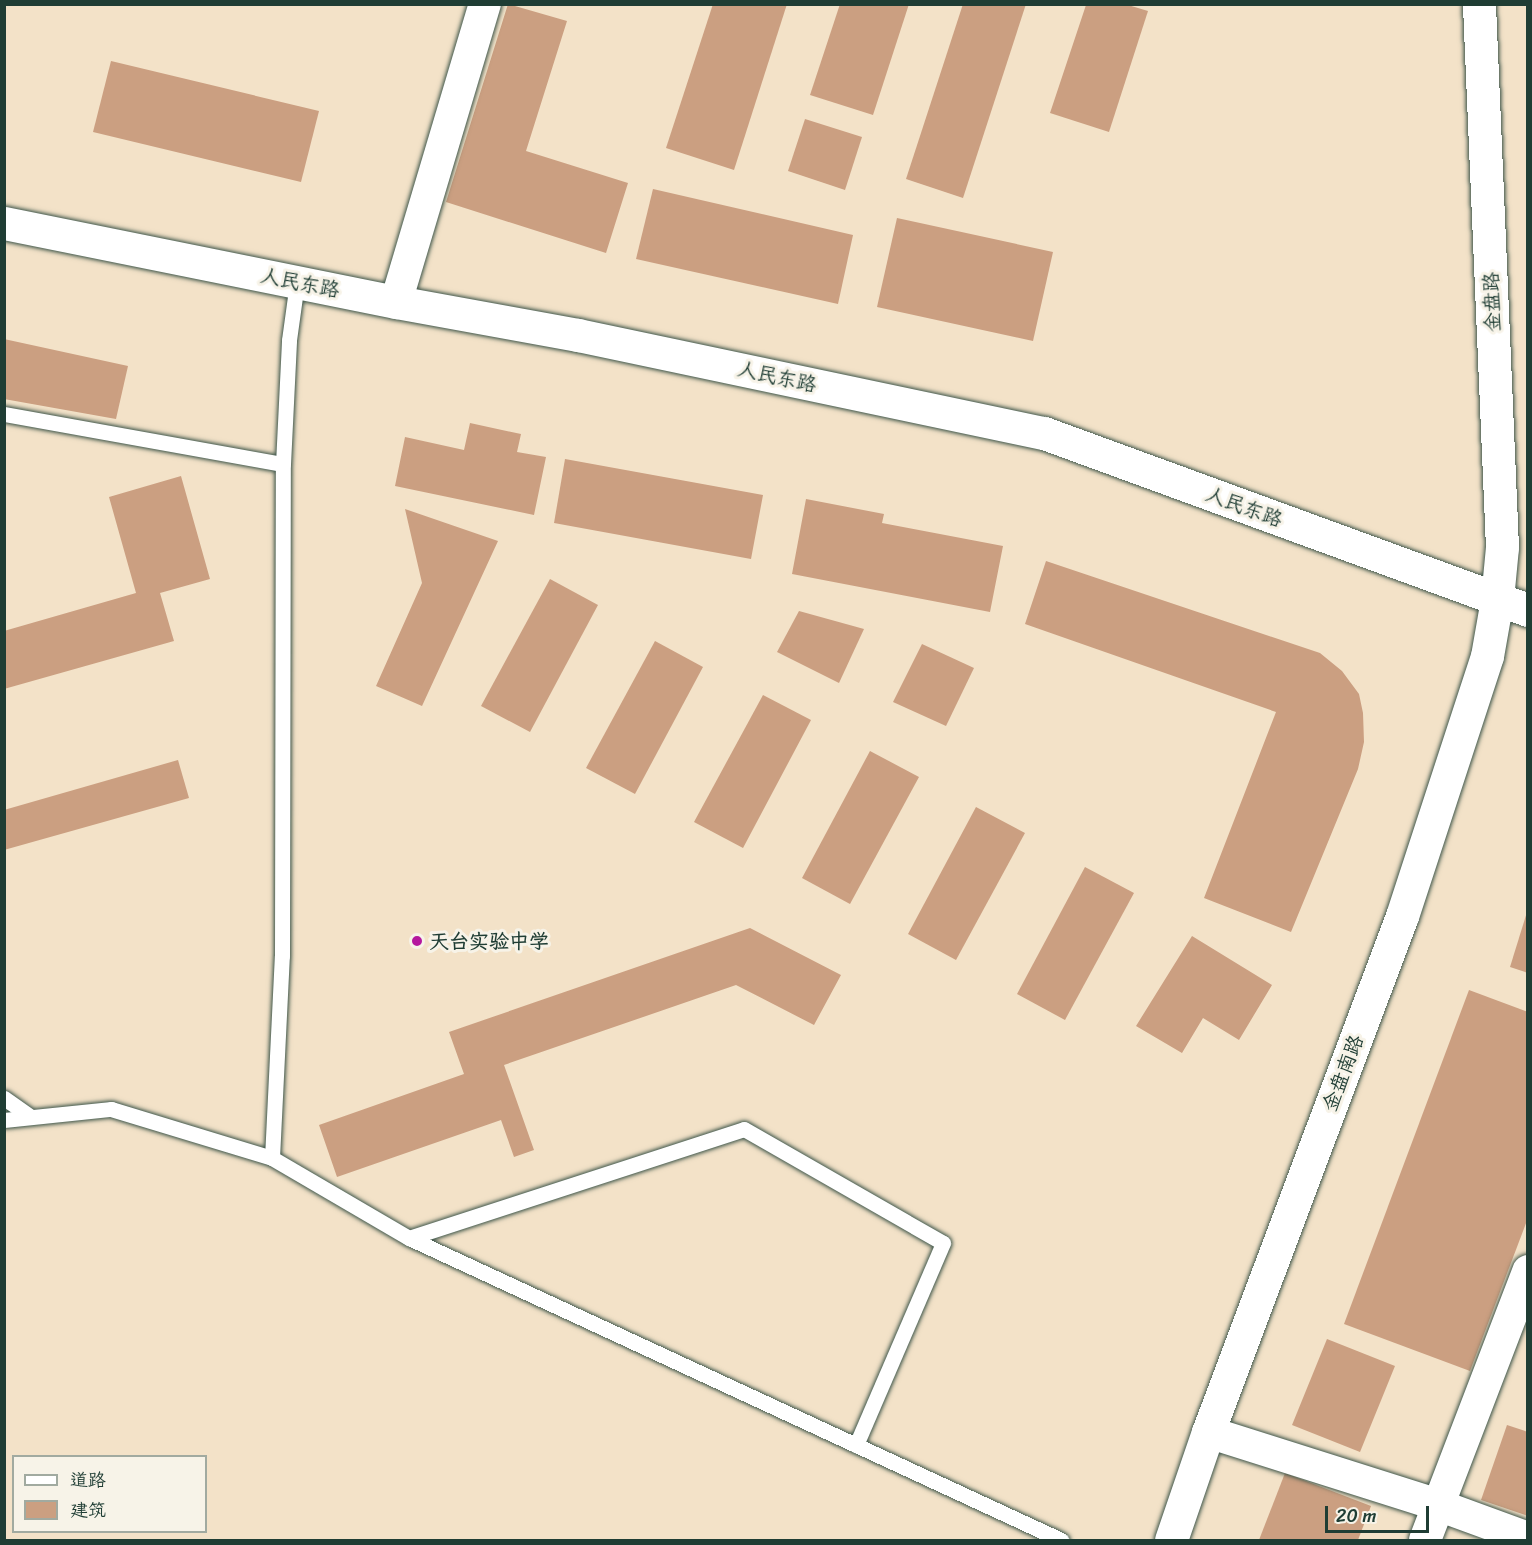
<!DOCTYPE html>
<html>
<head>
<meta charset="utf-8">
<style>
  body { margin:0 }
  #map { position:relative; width:1532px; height:1545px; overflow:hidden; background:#f3e2c8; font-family:Sriracha,"LXGW WenKai TC",sans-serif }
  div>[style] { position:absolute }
  .building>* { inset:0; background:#cb9f81 }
  .roads { filter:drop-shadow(0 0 2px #3f564a) drop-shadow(0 0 2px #3f564a) }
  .service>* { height:15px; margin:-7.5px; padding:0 7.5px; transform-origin:7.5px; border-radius:7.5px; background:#fff }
  .minor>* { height:32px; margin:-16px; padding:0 16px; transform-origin:16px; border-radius:16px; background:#fff }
  .secondary>* { height:33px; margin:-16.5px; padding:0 16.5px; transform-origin:16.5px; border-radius:16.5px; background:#fff }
  .dots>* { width:16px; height:16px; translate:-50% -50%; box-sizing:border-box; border:3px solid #f7f3e8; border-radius:50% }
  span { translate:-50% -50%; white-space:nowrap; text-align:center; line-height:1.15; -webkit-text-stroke:6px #f7f3e8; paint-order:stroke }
  .street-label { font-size:20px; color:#1f3d34 }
  .poi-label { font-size:20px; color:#1f3d34; font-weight:700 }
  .left { translate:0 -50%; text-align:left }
  .frame { position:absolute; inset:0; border:6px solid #1f3d34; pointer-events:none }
  .legend { position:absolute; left:12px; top:1455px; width:195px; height:78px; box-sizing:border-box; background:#f7f3e8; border:2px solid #a1aaa0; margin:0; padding:8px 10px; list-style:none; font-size:18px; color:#1f3d34 }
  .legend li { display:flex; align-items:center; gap:12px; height:30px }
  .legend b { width:30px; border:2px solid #a1aaa0 }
  .scale { position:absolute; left:1325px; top:1506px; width:104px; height:27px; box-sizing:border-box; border:3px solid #1f3d34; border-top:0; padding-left:8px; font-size:18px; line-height:21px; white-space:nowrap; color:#1f3d34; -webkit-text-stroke:4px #f7f3e8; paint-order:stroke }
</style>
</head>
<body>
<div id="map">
  <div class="building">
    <div style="clip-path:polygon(508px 4px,567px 21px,526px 151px,628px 183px,606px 253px,446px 202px)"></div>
    <div style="clip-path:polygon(713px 4px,787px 4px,734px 170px,666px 148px)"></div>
    <div style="clip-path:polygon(840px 4px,909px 4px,873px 115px,810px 95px)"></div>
    <div style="clip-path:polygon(963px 4px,1026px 4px,963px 198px,906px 179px)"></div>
    <div style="clip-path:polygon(1086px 5px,1128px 5px,1148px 11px,1109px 132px,1050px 113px)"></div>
    <div style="clip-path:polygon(111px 61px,319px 111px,301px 182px,93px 132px)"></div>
    <div style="clip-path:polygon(805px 119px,862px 137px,845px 190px,788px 171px)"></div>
    <div style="clip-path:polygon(653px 189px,853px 235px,838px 304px,636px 259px)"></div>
    <div style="clip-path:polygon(897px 218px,1053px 252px,1033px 341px,877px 307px)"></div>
    <div style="clip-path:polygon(4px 339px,128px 366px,116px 419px,4px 399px)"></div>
    <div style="clip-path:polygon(470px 423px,521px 434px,517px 452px,546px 457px,534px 515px,395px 486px,405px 437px,464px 450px)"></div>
    <div style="clip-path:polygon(565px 459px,763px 495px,751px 559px,554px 523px)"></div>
    <div style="clip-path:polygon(181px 476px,210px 579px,160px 593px,174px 641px,4px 689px,4px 631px,136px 593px,109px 497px)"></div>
    <div style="clip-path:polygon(806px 499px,884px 514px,882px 523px,1003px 546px,990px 612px,792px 574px)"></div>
    <div style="clip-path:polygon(405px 509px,498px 541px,422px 706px,376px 686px,422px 583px)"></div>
    <div style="clip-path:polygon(1046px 561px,1320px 653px,1342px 671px,1359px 694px,1363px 713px,1364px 742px,1358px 769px,1291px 932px,1204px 898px,1276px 712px,1025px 624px)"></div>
    <div style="clip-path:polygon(550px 579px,598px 605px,530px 732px,481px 706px)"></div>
    <div style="clip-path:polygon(799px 611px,864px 629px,839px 683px,777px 652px)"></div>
    <div style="clip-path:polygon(655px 641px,703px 667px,635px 794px,586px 768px)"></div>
    <div style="clip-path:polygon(922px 644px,974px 668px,946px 726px,893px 702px)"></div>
    <div style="clip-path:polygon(763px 695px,811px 720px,743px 848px,694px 822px)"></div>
    <div style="clip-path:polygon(870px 751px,919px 777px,850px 904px,802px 878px)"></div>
    <div style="clip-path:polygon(178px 760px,189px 798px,4px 850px,4px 810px)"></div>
    <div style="clip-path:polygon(976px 807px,1025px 833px,956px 960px,908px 934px)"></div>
    <div style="clip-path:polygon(1085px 867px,1134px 893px,1065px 1020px,1017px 994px)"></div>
    <div style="clip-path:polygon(1527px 912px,1528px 912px,1528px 973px,1510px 967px)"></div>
    <div style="clip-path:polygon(750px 928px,841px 975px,814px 1025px,736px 985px,504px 1065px,534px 1150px,514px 1157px,501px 1120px,337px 1177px,319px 1125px,464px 1074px,449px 1032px)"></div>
    <div style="clip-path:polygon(1192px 936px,1272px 985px,1239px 1040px,1203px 1018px,1182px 1053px,1136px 1026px)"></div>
    <div style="clip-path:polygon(1469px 990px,1528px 1012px,1528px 1218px,1470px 1371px,1344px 1324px)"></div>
    <div style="clip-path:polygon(1327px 1339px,1395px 1366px,1360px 1452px,1292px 1425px)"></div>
    <div style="clip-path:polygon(1507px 1425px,1528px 1432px,1528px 1516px,1481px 1500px)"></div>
    <div style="clip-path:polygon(1285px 1473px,1371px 1506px,1358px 1540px,1259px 1540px)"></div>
  </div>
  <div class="roads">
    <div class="service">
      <div style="left:4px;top:414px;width:283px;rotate:10.2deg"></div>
      <div style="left:4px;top:1098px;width:32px;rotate:35deg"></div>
      <div style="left:4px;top:1120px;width:108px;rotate:-5.9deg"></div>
      <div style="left:111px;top:1109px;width:168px;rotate:16.9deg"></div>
      <div style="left:272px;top:1158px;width:159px;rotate:30.3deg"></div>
      <div style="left:409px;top:1238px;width:719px;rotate:24.85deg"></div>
      <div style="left:272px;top:1158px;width:202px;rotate:-87.2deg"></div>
      <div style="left:282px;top:956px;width:492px;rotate:-89.9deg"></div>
      <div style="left:283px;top:464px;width:124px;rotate:-87.2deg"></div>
      <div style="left:289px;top:340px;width:59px;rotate:-82.1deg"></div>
      <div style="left:409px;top:1238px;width:352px;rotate:-18deg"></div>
      <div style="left:744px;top:1129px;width:229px;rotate:29.8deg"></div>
      <div style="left:943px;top:1243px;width:220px;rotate:113.3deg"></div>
    </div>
    <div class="minor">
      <div style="left:396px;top:302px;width:311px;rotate:-73.4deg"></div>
      <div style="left:1208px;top:1432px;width:241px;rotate:17.6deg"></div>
      <div style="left:1438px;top:1505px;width:96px;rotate:20.1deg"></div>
      <div style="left:1425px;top:1540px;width:288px;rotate:-69deg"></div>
    </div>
    <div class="secondary">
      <div style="left:4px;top:223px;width:400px;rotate:11.4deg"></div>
      <div style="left:396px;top:302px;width:185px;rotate:10.3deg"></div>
      <div style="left:578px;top:335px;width:476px;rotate:11.9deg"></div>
      <div style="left:1044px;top:433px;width:515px;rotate:20.09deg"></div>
      <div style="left:1171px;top:1540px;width:114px;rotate:-71.1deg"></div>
      <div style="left:1208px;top:1432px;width:551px;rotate:-69.4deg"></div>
      <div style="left:1402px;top:916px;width:274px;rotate:-71.9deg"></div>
      <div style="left:1487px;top:656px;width:58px;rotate:-80deg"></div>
      <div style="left:1497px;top:599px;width:52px;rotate:-84.5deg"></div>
      <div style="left:1502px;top:547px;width:543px;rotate:-92.43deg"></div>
    </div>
  </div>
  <div class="dots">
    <div style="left:417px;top:941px;background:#b5179e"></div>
  </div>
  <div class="street-label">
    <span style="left:300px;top:283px;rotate:11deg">人民东路</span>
    <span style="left:1492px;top:302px;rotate:-92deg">金盘路</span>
    <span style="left:777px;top:377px;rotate:12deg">人民东路</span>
    <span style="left:1244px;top:507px;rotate:20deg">人民东路</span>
    <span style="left:1343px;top:1073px;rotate:-69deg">金盘南路</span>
  </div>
  <div class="poi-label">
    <span class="left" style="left:429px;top:941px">天台实验中学</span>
  </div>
  <div class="frame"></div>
  <ul class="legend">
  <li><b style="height:8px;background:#fff"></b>道路</li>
  <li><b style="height:16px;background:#cb9f81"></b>建筑</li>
  </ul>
  <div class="scale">20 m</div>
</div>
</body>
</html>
